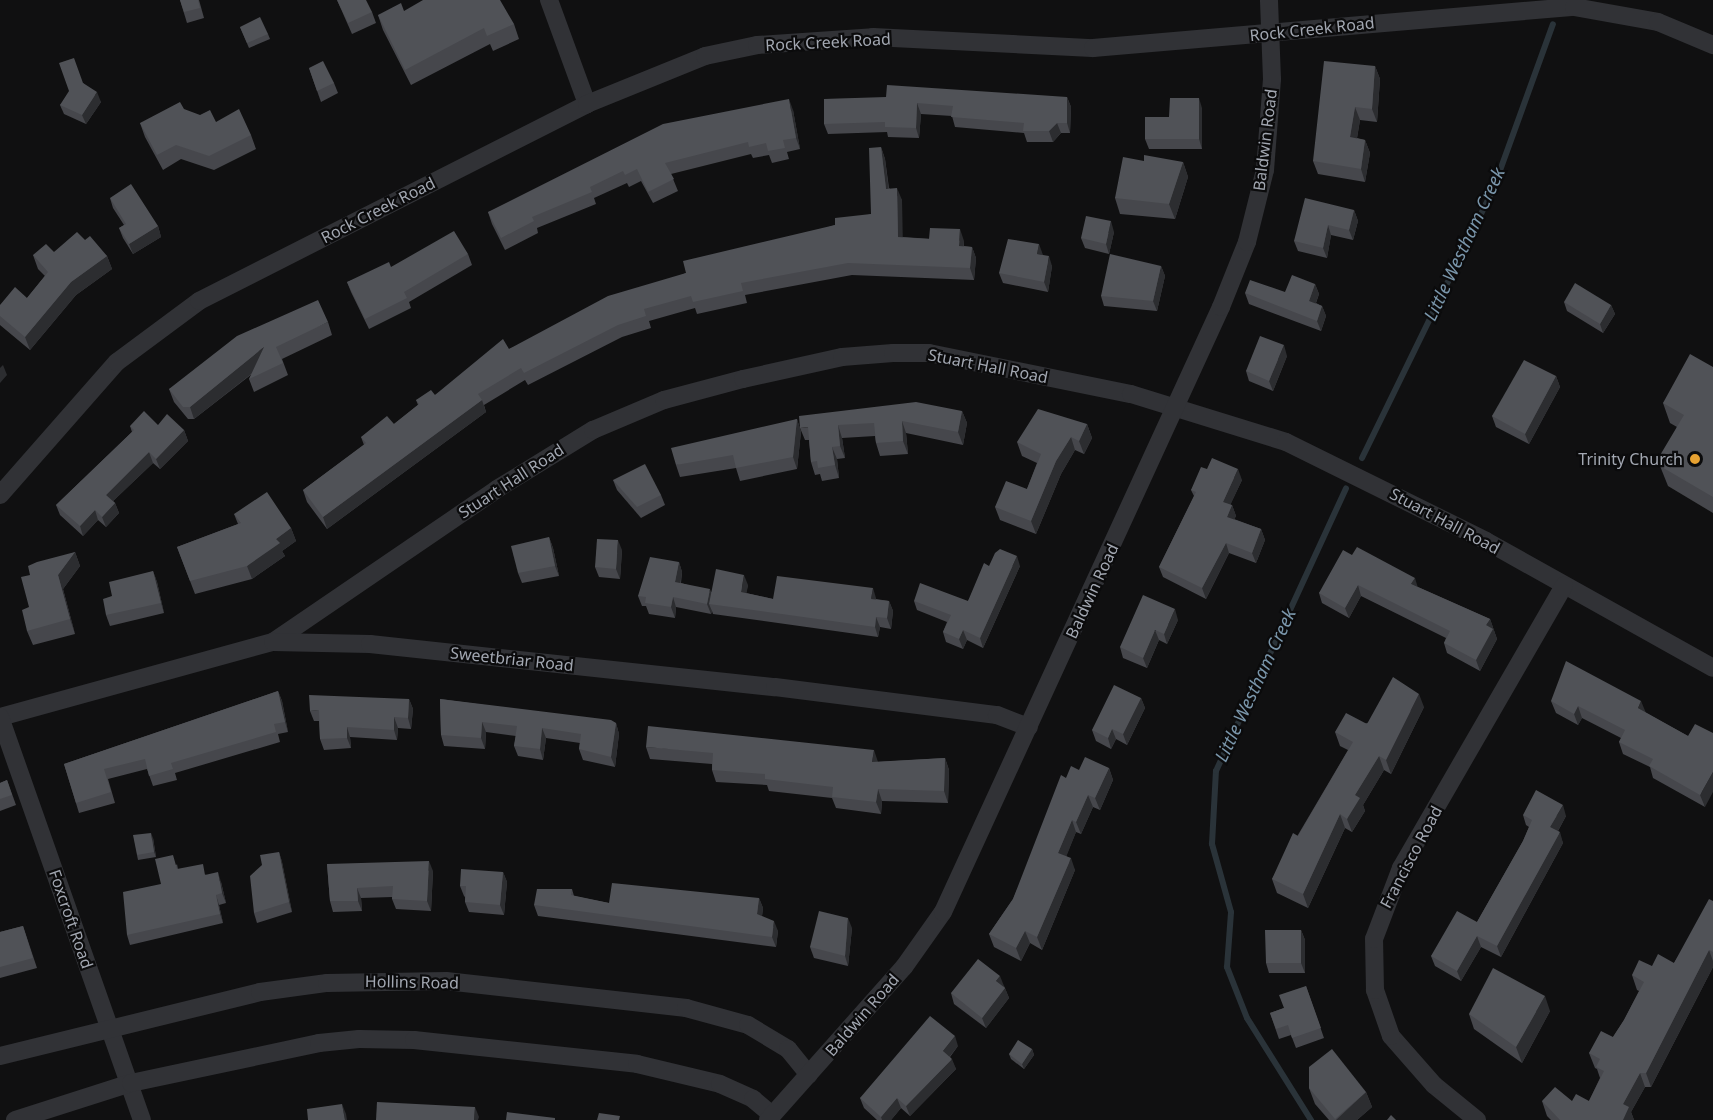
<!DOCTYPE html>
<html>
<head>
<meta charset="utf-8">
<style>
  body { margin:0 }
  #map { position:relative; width:1713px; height:1120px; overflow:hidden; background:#101011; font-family:"Noto Sans",sans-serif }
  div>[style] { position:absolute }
  .stream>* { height:6px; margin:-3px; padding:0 3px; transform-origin:3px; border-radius:3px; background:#2a3339 }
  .street>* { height:18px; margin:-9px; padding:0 9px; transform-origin:9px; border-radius:9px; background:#313236 }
  .wall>* { inset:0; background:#46474c }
  .shaded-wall>* { inset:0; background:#2c2d30 }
  .building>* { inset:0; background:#505257 }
  .dots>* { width:16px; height:16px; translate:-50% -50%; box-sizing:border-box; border:3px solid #0b0b0c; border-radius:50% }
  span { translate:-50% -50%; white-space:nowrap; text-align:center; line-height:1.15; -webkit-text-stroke:4.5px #0b0b0c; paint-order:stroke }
  .street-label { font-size:16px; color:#a2a7b1 }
  .poi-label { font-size:16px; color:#a2a7b1 }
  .right { translate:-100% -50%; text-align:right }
  .water-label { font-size:18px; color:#7a96ab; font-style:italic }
</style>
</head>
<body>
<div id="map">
  <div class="stream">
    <div style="left:1362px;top:458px;width:301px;rotate:-64deg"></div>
    <div style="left:1494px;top:187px;width:173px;rotate:-70.1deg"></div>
    <div style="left:1311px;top:1120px;width:120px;rotate:-122.1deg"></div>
    <div style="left:1247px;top:1018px;width:55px;rotate:-111.4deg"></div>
    <div style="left:1227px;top:967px;width:55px;rotate:-85.8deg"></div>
    <div style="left:1231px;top:912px;width:71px;rotate:-105.6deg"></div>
    <div style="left:1212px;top:844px;width:73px;rotate:-86.9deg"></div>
    <div style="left:1216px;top:771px;width:311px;rotate:-65.3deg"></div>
  </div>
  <div class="street">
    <div style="left:549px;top:0;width:111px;rotate:69.9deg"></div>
    <div style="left:0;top:495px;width:177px;rotate:-48.7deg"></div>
    <div style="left:117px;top:362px;width:102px;rotate:-36.6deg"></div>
    <div style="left:199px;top:301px;width:435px;rotate:-26.9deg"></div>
    <div style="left:587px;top:104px;width:127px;rotate:-22.1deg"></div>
    <div style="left:705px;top:56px;width:53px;rotate:-11.9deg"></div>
    <div style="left:757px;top:45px;width:116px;rotate:-3.9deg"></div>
    <div style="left:873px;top:37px;width:220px;rotate:2.9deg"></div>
    <div style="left:1093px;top:48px;width:483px;rotate:-4.9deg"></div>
    <div style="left:1574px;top:7px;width:85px;rotate:10.1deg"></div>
    <div style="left:1658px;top:22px;width:60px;rotate:22.7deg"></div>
    <div style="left:273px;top:642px;width:271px;rotate:-34.3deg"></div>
    <div style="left:497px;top:489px;width:113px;rotate:-31.6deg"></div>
    <div style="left:593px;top:430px;width:77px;rotate:-22.9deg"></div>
    <div style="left:664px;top:400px;width:82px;rotate:-14.9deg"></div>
    <div style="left:743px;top:379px;width:101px;rotate:-12.5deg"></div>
    <div style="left:842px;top:357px;width:51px;rotate:-4.5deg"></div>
    <div style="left:893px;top:353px;width:36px"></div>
    <div style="left:929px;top:353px;width:206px;rotate:11.5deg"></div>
    <div style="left:1131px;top:394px;width:162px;rotate:17.2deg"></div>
    <div style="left:1286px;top:442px;width:223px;rotate:26.3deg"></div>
    <div style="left:1486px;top:541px;width:260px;rotate:29.2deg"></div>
    <div style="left:0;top:717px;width:283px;rotate:-15.4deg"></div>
    <div style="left:273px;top:642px;width:97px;rotate:1.2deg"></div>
    <div style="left:370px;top:644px;width:407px;rotate:6.1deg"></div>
    <div style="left:775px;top:687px;width:224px;rotate:7.2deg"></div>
    <div style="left:997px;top:715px;width:34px;rotate:21deg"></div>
    <div style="left:0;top:717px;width:427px;rotate:70.6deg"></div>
    <div style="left:0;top:1056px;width:268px;rotate:-13.8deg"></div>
    <div style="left:260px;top:992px;width:68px;rotate:-7.7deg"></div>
    <div style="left:327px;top:983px;width:119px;rotate:-1deg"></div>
    <div style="left:446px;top:981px;width:242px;rotate:6.4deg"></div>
    <div style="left:686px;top:1008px;width:64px;rotate:15.3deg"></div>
    <div style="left:748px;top:1025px;width:47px;rotate:31deg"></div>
    <div style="left:788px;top:1049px;width:33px;rotate:51deg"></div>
    <div style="left:15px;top:1120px;width:122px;rotate:-17.7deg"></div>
    <div style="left:131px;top:1083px;width:192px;rotate:-12deg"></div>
    <div style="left:319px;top:1043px;width:40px;rotate:-5.7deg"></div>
    <div style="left:359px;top:1039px;width:55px;rotate:1deg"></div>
    <div style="left:414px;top:1040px;width:224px;rotate:6.1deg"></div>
    <div style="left:637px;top:1064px;width:85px;rotate:13.5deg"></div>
    <div style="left:720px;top:1084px;width:36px;rotate:24deg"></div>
    <div style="left:753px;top:1099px;width:25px;rotate:40deg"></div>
    <div style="left:768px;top:1120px;width:205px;rotate:-48.4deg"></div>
    <div style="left:904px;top:967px;width:67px;rotate:-54.7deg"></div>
    <div style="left:943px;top:912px;width:666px;rotate:-65.32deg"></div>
    <div style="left:1221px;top:307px;width:70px;rotate:-68.2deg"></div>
    <div style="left:1247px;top:242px;width:74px;rotate:-76deg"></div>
    <div style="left:1265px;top:170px;width:91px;rotate:-85.6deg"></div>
    <div style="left:1272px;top:79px;width:79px;rotate:-92.2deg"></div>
    <div style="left:1477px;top:1120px;width:55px;rotate:-140.9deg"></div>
    <div style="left:1434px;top:1085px;width:65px;rotate:-131.3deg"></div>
    <div style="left:1391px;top:1036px;width:49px;rotate:-109.2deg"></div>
    <div style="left:1375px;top:990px;width:51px;rotate:-91.1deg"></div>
    <div style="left:1374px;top:939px;width:76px;rotate:-69.2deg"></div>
    <div style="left:1401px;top:868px;width:326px;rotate:-60deg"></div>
  </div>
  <div class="wall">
    <div style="clip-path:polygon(180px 0,199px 0,204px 18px,187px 23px)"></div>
    <div style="clip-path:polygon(337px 0,372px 12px,376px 23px,352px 34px)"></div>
    <div style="clip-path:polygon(404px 11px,514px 24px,519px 39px,493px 51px,490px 44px,411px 85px,383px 30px,378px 15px)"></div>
    <div style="clip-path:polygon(240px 27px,268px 34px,270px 39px,249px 48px)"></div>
    <div style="clip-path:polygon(1375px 66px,1380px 79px,1377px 122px,1360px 120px,1357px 138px,1365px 140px,1370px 153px,1365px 182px,1318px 174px,1313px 161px)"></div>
    <div style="clip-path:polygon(309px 68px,334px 83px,338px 93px,321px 102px)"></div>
    <div style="clip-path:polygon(83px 83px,101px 102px,86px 124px,64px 114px,60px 105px)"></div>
    <div style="clip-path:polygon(1067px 97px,1071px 107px,1070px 133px,1061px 133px,1053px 142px,1027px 142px,1024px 133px,955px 127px,952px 116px,921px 114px,919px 138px,888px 137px,887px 132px,828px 134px,824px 124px,824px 99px)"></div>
    <div style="clip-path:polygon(1202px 108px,1202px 149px,1149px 149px,1145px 139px)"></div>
    <div style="clip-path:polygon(793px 110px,800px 149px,787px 152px,789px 159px,772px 163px,769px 155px,753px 158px,751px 154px,671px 174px,678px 191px,653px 203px,641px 181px,629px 187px,627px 183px,594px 198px,596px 204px,537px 228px,538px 233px,505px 250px,492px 224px,488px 212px)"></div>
    <div style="clip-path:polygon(216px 122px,251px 135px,256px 149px,214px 170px,181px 159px,163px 170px,145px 137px,140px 123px)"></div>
    <div style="clip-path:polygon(881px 147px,885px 159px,889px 188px,902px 200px,902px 237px,964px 241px,964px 246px,972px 247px,976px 258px,974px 280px,852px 275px,745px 295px,747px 303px,697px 314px,695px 308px,649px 321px,651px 328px,622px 337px,528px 385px,525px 380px,484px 405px,486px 412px,327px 529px,307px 502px,303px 490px,364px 445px,361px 437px,394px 424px,418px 405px,416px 400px,435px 395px,509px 349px,686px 273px,835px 225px,871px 214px)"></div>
    <div style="clip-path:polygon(1144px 161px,1183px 162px,1188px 177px,1175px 219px,1120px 214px,1115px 198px)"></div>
    <div style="clip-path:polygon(110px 198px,158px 226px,161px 237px,133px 254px,123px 238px,119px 228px,124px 225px,113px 208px)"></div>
    <div style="clip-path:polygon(1354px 210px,1358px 221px,1353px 240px,1331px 235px,1327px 258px,1298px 251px,1294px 241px)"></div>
    <div style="clip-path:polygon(1114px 232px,1109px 254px,1085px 248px,1081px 238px)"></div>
    <div style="clip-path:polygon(85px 240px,107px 256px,112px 269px,76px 295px,30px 350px,0 325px,0 305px,27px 298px,45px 276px,38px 269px,33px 255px,54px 252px)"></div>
    <div style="clip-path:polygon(468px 254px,472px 265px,409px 302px,411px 308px,369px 329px,351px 292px,347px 282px,391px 267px)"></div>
    <div style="clip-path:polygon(1043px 255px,1052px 266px,1048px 292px,1003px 283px,999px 273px)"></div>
    <div style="clip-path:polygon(1161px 266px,1165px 276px,1157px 311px,1104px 306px,1101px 296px)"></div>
    <div style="clip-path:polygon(1315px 284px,1319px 294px,1316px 303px,1322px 306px,1326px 316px,1321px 331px,1249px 304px,1245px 293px,1285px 292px)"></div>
    <div style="clip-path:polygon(1564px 302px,1611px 305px,1615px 314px,1603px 333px,1567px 311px)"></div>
    <div style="clip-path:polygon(328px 322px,332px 335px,282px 359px,288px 375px,254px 392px,249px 379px,252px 374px,194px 419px,188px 419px,174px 402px,169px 389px)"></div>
    <div style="clip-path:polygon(1287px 356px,1273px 391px,1249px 381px,1246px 371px)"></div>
    <div style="clip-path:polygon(1713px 367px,1713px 513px,1668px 486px,1660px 466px,1677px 427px,1670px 423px,1663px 403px)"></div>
    <div style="clip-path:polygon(1556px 376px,1560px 387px,1529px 444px,1496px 427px,1492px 416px)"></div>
    <div style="clip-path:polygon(962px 411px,967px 423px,963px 445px,906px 433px,908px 454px,880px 456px,876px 443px,875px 436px,842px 438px,845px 458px,837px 459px,839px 478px,822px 481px,820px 474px,815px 475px,811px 462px,809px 440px,805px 440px,800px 428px)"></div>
    <div style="clip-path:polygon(797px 419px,801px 432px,797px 469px,740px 481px,736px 468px,680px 477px,676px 465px)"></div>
    <div style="clip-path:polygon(1087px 424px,1092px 438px,1084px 454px,1075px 450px,1061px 474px,1036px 534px,1000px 520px,995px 507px,1027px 489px,1037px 463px,1022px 456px,1017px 442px)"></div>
    <div style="clip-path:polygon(158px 425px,184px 430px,188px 441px,160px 469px,153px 463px,113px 501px,115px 503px,119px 513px,106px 527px,98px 520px,83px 536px,60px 515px,56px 505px,132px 432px,130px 426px)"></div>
    <div style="clip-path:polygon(1207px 469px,1242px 480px,1230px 505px,1232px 505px,1236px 516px,1234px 519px,1261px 529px,1265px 540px,1256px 563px,1229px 553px,1206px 599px,1163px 577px,1159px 567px,1194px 496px,1191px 490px)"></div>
    <div style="clip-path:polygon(613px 480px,661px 495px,665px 505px,641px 518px,617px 490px)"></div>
    <div style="clip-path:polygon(234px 514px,291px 528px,296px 541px,282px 551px,285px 556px,252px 579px,195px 594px,177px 547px,238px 524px)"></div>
    <div style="clip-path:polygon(549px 537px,553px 548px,559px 576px,522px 583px,518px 573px)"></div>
    <div style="clip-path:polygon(622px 550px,620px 579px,599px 577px,595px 567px)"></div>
    <div style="clip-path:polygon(75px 552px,80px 566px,63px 589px,75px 634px,33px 645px,27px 631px,29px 607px,30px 575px)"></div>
    <div style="clip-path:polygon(1352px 555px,1418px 587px,1490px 619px,1497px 639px,1480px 671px,1447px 653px,1444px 643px,1446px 638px,1361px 596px,1349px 618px,1322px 603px,1319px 593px)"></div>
    <div style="clip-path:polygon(679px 562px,682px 572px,681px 583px,711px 592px,748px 585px,746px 593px,773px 599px,876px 598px,876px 599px,889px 601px,893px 611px,891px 629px,880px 627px,878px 637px,713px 614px,712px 611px,711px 614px,676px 607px,675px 618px,649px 614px,646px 606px,642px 606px,638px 596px)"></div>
    <div style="clip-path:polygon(989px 566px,1020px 566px,983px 648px,967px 640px,963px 649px,946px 642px,943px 632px,947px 622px,917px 610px,914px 601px,968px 601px)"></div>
    <div style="clip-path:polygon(153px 571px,157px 582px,164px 613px,110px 626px,106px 615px,112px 596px)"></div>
    <div style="clip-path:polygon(1178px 620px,1167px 644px,1159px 640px,1147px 668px,1123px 658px,1120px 647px)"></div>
    <div style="clip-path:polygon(278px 691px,282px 701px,288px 732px,278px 734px,280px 742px,175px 773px,177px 780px,153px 786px,147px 769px,108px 779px,115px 803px,79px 813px,64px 764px)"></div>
    <div style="clip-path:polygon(1141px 698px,1145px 708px,1127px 745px,1116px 739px,1111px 749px,1096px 741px,1092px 730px)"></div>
    <div style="clip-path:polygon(409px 699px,413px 709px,411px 729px,398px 728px,397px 740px,350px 737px,351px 748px,324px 750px,320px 739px,319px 721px,314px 721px,310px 711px)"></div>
    <div style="clip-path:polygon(440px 699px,616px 723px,619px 734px,615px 767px,583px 760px,579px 749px,580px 743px,546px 738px,543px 760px,518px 756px,514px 746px,516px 736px,486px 732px,485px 749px,444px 746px,441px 735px)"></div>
    <div style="clip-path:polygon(1551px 701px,1646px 713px,1688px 736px,1705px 807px,1653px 778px,1650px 767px,1623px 754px,1619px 742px,1621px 738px,1582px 718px,1578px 725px,1556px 713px)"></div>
    <div style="clip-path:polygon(1424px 707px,1391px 774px,1384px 770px,1363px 805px,1365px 811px,1352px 832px,1345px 828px,1308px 908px,1277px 893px,1272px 879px,1348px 750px,1340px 746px,1335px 732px)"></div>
    <div style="clip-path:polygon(646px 747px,878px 762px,945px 758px,949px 770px,948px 803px,882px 801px,881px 814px,836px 808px,832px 798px,769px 791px,767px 785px,716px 782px,712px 770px,712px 764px,650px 759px)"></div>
    <div style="clip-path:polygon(1109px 768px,1113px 780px,1100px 810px,1093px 807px,1081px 834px,1076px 832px,1066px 856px,1075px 870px,1042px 950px,1030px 943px,1021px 961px,994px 947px,989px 934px,1013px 899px,1066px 778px,1079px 770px)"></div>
    <div style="clip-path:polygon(7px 780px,16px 805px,0 811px,0 783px)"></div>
    <div style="clip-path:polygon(1523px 815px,1566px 816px,1558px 831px,1563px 843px,1501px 957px,1481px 947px,1461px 981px,1435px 966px,1431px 956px,1477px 922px,1523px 841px,1529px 827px,1526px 825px)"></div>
    <div style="clip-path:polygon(153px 838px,156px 857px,138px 860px,137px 855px)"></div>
    <div style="clip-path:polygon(279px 852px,282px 862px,292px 912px,257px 923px,254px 913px)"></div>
    <div style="clip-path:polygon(177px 864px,178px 869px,207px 875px,221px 882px,226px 903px,219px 905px,223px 923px,130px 945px,127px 935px,161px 884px)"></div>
    <div style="clip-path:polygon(327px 864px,433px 871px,431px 911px,396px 909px,392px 899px,392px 897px,361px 898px,362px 911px,333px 912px,330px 901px)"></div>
    <div style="clip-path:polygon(503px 872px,507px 882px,504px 915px,469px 912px,465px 902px,465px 897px,464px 896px,460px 886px)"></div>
    <div style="clip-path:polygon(572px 889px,574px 896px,609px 903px,759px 898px,763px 908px,762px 916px,778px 931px,776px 947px,538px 916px,534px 905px)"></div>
    <div style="clip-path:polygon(1713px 901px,1713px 967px,1651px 1087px,1645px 1087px,1631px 1112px,1634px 1120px,1551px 1120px,1547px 1116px,1542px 1101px,1589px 1101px,1600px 1078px,1597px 1069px,1595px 1068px,1589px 1053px,1613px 1037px,1624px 1020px,1639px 991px,1637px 990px,1632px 975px,1652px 966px,1674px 963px)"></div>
    <div style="clip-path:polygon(23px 926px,37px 968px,0 978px,0 932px)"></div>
    <div style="clip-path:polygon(852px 928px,848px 966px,814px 958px,810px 947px)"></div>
    <div style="clip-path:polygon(1301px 930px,1305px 940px,1305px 973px,1269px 973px,1266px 963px)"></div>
    <div style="clip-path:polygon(1004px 986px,1009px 998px,986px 1028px,954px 1004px,951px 993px)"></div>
    <div style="clip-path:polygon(1306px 986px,1324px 1038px,1296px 1048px,1291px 1035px,1279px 1039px,1270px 1013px,1284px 1008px)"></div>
    <div style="clip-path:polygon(1550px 1011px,1522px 1063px,1474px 1029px,1469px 1014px)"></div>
    <div style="clip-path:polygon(958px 1046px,950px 1057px,956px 1069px,910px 1116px,901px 1108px,891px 1120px,877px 1120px,864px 1108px,860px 1098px)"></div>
    <div style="clip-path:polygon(1032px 1049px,1034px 1055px,1024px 1069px,1011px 1059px,1009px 1054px)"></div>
    <div style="clip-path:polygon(1309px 1088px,1366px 1092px,1372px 1107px,1357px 1120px,1329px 1120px,1315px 1104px)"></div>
  </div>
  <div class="shaded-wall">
    <div style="clip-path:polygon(1375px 66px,1380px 79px,1377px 122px,1372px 109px)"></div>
    <div style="clip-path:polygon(97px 92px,101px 102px,86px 124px,82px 115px)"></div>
    <div style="clip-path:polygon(1067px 97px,1071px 107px,1070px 133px,1067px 123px)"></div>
    <div style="clip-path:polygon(1199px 98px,1202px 108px,1202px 149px,1199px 139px)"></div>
    <div style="clip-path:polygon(789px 99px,793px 110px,800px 149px,796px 138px)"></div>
    <div style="clip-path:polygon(917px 103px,921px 114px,919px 138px,916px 128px)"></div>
    <div style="clip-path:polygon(1355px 107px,1360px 120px,1355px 150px,1350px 137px)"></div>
    <div style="clip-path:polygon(1057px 123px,1061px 133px,1053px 142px,1049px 131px)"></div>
    <div style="clip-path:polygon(1365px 140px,1370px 153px,1365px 182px,1361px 169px)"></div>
    <div style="clip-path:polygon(881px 147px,885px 159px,890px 200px,886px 189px)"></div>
    <div style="clip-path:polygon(1183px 162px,1188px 177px,1175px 219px,1169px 204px)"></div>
    <div style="clip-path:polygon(897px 188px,902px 200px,903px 249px,898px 237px)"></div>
    <div style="clip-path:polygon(1354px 210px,1358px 221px,1353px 240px,1349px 230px)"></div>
    <div style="clip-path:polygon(1111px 221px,1114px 232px,1109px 254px,1106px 244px)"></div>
    <div style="clip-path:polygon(1328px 225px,1331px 235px,1327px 258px,1323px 248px)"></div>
    <div style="clip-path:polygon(158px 226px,161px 237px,133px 254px,129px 244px)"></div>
    <div style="clip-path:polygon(960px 229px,964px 241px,963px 258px,959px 246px)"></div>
    <div style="clip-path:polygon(1039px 244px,1043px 255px,1037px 254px)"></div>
    <div style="clip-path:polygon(972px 247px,976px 258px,974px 280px,970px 268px)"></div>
    <div style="clip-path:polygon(107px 256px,112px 269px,76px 295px,30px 350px,25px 337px,71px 282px)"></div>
    <div style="clip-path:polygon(1049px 256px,1052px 266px,1048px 292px,1044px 282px)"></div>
    <div style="clip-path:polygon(1161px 266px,1165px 276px,1157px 311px,1153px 301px)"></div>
    <div style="clip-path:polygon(1315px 284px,1319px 294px,1313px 311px,1309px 301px)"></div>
    <div style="clip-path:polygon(1611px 305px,1615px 314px,1603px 333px,1600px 324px)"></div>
    <div style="clip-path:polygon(1322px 306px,1326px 316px,1321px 331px,1317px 321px)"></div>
    <div style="clip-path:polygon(1284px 345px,1287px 356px,1273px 391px,1269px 381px)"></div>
    <div style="clip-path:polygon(264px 347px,269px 360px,194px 419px,190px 407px)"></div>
    <div style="clip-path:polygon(3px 365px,7px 375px,0 383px,0 368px)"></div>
    <div style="clip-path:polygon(1556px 376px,1560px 387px,1529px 444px,1525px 434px)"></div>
    <div style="clip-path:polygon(482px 400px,486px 412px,327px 529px,323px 517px)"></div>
    <div style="clip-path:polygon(962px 411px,967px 423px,963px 445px,958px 432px)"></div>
    <div style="clip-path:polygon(797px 419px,801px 432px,797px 469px,793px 457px)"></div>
    <div style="clip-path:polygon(902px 421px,906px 433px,908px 454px,903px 441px)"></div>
    <div style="clip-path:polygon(1087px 424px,1092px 438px,1084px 454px,1079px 441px)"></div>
    <div style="clip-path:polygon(838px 425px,842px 438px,845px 458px,840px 446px)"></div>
    <div style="clip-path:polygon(184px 430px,188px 441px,160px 469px,156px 459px)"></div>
    <div style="clip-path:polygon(1071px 437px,1075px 450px,1061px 474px,1036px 534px,1031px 521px,1056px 461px)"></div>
    <div style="clip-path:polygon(832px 447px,837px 459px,839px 478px,835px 465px)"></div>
    <div style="clip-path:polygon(149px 452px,153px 463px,109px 505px,106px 495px)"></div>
    <div style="clip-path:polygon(1238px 469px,1242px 480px,1227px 512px,1223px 502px)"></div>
    <div style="clip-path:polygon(115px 503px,119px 513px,106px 527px,102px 517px)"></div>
    <div style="clip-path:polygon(1232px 505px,1236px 516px,1231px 527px,1227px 517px)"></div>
    <div style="clip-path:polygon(95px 510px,98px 520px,83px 536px,80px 526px)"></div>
    <div style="clip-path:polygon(291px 528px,296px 541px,282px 551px,285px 556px,252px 579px,247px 566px,276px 539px)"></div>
    <div style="clip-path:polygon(1261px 529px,1265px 540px,1256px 563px,1252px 553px)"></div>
    <div style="clip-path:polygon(549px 537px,553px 548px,559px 576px,555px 566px)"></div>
    <div style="clip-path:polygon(618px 540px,622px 550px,620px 579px,616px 569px)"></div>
    <div style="clip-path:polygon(1226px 543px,1229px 553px,1206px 599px,1202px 588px)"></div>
    <div style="clip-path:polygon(75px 552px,80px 566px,63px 589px,75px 634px,70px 619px,58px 575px)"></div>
    <div style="clip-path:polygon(1017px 556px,1020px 566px,983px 648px,980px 638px)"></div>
    <div style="clip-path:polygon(679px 562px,682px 572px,679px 592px,675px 582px)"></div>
    <div style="clip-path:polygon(153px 571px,157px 582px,164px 613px,161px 603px)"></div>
    <div style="clip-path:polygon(744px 575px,748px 585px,745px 602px,741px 592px)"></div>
    <div style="clip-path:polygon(1415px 578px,1418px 588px,1411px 584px)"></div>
    <div style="clip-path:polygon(1358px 585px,1361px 596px,1349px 618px,1345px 608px)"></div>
    <div style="clip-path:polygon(873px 588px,876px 598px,875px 609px,871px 599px)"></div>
    <div style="clip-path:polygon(710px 589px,714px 599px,709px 604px,712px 611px,711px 614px,707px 604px)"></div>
    <div style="clip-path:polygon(673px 597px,676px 607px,675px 618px,671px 607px)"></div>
    <div style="clip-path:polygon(889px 601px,893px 611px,891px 629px,887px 618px)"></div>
    <div style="clip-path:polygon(1175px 609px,1178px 620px,1167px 644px,1164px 634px)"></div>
    <div style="clip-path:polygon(876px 617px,880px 627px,878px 637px,875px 627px)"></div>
    <div style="clip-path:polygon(1490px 619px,1497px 639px,1480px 671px,1476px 660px,1486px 625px)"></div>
    <div style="clip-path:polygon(963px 630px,967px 640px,963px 649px,959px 639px)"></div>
    <div style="clip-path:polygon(1155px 630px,1159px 640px,1147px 668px,1143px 658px)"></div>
    <div style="clip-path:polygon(278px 691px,282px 701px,288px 732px,285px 722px)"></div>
    <div style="clip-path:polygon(1419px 694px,1424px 707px,1391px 774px,1386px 760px)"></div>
    <div style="clip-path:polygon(1141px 698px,1145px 708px,1127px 745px,1123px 734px)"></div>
    <div style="clip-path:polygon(409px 699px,413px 709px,411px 729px,408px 718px)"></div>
    <div style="clip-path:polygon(1641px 701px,1646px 713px,1638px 708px)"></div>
    <div style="clip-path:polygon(1578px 706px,1582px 718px,1578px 725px,1574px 714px)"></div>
    <div style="clip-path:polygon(394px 717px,398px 728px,397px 740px,394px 730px)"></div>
    <div style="clip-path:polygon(482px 722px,486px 732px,485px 749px,481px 738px)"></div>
    <div style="clip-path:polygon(616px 723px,619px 734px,615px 767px,611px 757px)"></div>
    <div style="clip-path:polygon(347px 727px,350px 737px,351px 748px,347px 738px)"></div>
    <div style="clip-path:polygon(542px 728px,546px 738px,543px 760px,540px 749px)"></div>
    <div style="clip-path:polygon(1112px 729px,1116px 739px,1111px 749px,1108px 738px)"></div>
    <div style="clip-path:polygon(874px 750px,878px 762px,872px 762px)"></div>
    <div style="clip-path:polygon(1379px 756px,1384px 770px,1363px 805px,1365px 811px,1352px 832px,1347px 819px,1355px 795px)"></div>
    <div style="clip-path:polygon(945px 758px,949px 770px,948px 803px,944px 791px)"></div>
    <div style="clip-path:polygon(1109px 768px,1113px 780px,1100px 810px,1095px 798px)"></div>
    <div style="clip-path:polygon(1713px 772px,1713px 792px,1705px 807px,1700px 795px)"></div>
    <div style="clip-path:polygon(878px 789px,882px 801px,881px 814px,876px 802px)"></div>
    <div style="clip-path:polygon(1088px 795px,1093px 807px,1081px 834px,1076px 822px)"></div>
    <div style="clip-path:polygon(1563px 805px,1566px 816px,1554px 838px,1550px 827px)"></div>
    <div style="clip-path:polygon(1340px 814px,1345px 828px,1308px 908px,1303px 894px)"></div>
    <div style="clip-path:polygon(1072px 820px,1076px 832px,1063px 865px,1058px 853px)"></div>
    <div style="clip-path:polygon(1560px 832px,1563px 843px,1501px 957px,1497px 946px)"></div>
    <div style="clip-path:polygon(151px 833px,153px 838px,156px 857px,154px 852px)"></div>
    <div style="clip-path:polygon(279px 852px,282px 862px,292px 912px,289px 902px)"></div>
    <div style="clip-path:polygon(1071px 858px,1075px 870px,1042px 950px,1037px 937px)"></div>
    <div style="clip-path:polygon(429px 861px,433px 871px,431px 911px,427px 901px)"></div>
    <div style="clip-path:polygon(218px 872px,221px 882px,226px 903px,222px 893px)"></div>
    <div style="clip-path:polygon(503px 872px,507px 882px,504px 915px,500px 905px)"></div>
    <div style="clip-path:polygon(357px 888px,361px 898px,362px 911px,358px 901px)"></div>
    <div style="clip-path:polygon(216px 895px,219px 905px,223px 923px,220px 914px)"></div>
    <div style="clip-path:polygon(759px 898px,763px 908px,761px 924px,757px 914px)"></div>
    <div style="clip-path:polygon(848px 918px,852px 928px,848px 966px,845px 956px)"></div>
    <div style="clip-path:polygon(774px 921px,778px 931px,776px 947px,772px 937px)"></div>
    <div style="clip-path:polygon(1301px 930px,1305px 940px,1305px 973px,1301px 963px)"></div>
    <div style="clip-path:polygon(1025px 931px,1030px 943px,1021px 961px,1016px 948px)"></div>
    <div style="clip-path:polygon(1477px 936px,1481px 947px,1461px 981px,1457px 971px)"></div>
    <div style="clip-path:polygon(1709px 950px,1713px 961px,1713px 967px,1651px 1087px,1646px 1073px)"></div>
    <div style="clip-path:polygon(1000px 976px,1004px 986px,1000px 991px,996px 981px)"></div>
    <div style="clip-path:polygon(1005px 988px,1009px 998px,986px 1028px,982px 1018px)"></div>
    <div style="clip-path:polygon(1545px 996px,1550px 1011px,1522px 1063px,1516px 1047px)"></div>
    <div style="clip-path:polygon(955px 1036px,958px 1046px,946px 1061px,943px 1051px)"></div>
    <div style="clip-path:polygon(1032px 1049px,1034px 1055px,1024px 1069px,1022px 1064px)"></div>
    <div style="clip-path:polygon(952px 1059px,956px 1069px,910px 1116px,906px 1106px)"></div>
    <div style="clip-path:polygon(1640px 1073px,1645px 1087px,1631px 1112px,1634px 1120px,1623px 1120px,1623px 1104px)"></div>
    <div style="clip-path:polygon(1366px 1092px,1372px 1107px,1357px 1120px,1336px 1120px)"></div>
    <div style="clip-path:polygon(897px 1098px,901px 1108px,891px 1120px,882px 1120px,881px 1117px)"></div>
    <div style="clip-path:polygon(342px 1104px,346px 1114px,347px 1120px,345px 1120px)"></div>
    <div style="clip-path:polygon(475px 1107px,479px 1117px,478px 1120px,474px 1120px)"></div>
  </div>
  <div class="building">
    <div style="clip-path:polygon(180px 0,198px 0,200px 8px,184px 12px)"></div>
    <div style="clip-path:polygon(337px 0,366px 0,372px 12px,348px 23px)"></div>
    <div style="clip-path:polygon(423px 0,500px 0,514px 24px,487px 36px,484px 28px,405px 70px,378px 15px,401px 3px,404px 11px)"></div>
    <div style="clip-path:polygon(260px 17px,268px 34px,247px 43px,240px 27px)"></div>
    <div style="clip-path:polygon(74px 58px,83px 83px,97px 92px,82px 115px,60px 105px,69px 91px,59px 63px)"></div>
    <div style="clip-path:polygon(323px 61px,334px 83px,317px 91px,309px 68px)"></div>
    <div style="clip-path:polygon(1324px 61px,1375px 66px,1372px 109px,1355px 107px,1350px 137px,1365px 140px,1361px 169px,1313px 161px)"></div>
    <div style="clip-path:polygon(887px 85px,1067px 97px,1067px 123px,1057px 123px,1049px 131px,1023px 131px,1024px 123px,951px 117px,953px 106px,917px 103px,916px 128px,885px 127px,885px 122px,824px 124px,824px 99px,886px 97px)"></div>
    <div style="clip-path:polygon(1170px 98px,1199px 98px,1199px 139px,1145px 139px,1145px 117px,1169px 117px)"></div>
    <div style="clip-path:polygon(789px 99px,796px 138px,783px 140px,785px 148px,768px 151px,766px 143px,749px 147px,748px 142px,665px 163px,674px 179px,648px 192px,637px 169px,625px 175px,623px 171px,590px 187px,592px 192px,532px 217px,534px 221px,501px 238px,488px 212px,663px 124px)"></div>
    <div style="clip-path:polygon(180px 102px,184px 109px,200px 115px,210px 110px,216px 122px,239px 109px,251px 135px,209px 156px,176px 145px,157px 155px,140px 123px)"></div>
    <div style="clip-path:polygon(881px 147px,886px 189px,897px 188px,898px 237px,929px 239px,930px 228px,960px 229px,959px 246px,972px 247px,970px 268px,848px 263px,741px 283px,743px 291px,693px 302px,691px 296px,644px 309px,646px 316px,618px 325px,524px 373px,521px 368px,478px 394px,482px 400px,323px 517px,303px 490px,366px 443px,361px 437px,387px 416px,394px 424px,419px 404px,416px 400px,431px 390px,435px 395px,503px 339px,509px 349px,608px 296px,686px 273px,683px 261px,835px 225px,835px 218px,871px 214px,869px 148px)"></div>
    <div style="clip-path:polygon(1144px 155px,1183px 162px,1169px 204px,1115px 198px,1123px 157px,1144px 161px)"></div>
    <div style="clip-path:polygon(131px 184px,158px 226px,129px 244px,119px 228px,126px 224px,110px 198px)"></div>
    <div style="clip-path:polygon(1305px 198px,1354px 210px,1349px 230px,1328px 225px,1323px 248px,1294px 241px)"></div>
    <div style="clip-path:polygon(1086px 216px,1111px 221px,1106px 244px,1081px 238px)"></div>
    <div style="clip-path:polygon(454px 231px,468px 254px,404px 292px,407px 298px,365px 319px,347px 282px,389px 262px,391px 267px)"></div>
    <div style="clip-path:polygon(77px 232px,85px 240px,90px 236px,107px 256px,71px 282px,25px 337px,0 316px,0 305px,15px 287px,27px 298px,48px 272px,33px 255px,46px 244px,54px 252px)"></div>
    <div style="clip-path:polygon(1008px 239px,1039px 244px,1037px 254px,1049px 256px,1044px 282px,999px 273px)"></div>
    <div style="clip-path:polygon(1110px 254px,1161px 266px,1153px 301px,1101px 296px)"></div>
    <div style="clip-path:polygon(1292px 275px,1315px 284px,1309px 301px,1322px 306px,1317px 321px,1245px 293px,1250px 280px,1285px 292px)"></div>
    <div style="clip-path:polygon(1575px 283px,1611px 305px,1600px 324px,1564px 302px)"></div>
    <div style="clip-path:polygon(318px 300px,328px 322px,276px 347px,283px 363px,249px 379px,264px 347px,190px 407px,183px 407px,169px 389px,237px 336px)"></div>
    <div style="clip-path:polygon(1260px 336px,1284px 345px,1269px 381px,1246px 371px)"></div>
    <div style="clip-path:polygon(1690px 354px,1713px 367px,1713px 497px,1660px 466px,1659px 457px,1684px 415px,1663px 403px)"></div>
    <div style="clip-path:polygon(1524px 360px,1556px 376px,1525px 434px,1492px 416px)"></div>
    <div style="clip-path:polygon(916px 402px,962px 411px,958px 432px,902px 421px,903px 441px,876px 443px,874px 423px,838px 425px,840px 446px,832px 447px,835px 465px,818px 468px,817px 461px,811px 462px,808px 427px,800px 428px,799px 416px)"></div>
    <div style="clip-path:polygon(1038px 409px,1087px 424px,1079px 441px,1071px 437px,1056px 461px,1031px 521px,995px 507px,1006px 481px,1027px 489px,1041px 454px,1017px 442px)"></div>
    <div style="clip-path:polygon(144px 411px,158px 425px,167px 414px,184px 430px,156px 459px,149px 452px,106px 495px,115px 503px,102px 517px,95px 510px,80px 526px,56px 505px,134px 430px,130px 426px)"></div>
    <div style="clip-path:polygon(797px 419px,793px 457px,736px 468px,733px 455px,676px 465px,671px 448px)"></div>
    <div style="clip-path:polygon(1212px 458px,1238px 469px,1223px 502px,1232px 505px,1227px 517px,1261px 529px,1252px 553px,1226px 543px,1202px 588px,1159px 567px,1196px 492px,1191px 490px,1201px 467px,1207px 469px)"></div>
    <div style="clip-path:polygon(645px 464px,661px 495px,637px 507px,613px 480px)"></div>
    <div style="clip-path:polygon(267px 492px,291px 528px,276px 539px,280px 543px,247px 566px,190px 581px,177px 547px,241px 523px,234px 514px)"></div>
    <div style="clip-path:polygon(549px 537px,555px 566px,518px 573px,511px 546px)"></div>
    <div style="clip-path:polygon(597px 539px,618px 540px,616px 569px,595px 567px)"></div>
    <div style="clip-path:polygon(1357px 547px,1415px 578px,1411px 584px,1490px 619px,1486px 625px,1493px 629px,1476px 660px,1444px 643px,1450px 631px,1358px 585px,1345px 608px,1319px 593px,1343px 550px,1352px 555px)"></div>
    <div style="clip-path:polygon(1000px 549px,1017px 556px,980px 638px,963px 630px,959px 639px,943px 632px,951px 615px,914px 601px,920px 583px,968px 601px,984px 563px,989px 566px,995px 553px)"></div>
    <div style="clip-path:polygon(75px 552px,58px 575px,70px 619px,27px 631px,22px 610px,29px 607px,21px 577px,30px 575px,28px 566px,37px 562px)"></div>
    <div style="clip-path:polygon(650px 557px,679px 562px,675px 582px,710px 589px,707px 604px,673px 597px,671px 607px,645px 603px,646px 597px,638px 596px)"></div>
    <div style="clip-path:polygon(716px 569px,744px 575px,741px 592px,773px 599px,777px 576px,873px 588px,871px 599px,889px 601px,887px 618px,876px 617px,875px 627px,709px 604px)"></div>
    <div style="clip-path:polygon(153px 571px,161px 603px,106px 615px,103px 599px,112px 596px,109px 582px)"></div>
    <div style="clip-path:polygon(1143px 595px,1175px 609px,1164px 634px,1155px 630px,1143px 658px,1120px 647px)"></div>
    <div style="clip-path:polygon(1566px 661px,1641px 701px,1638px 708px,1688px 736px,1695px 724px,1713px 733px,1713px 772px,1700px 795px,1649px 766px,1653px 759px,1619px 742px,1625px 730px,1578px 706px,1574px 714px,1551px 701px)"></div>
    <div style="clip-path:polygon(1393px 677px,1419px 694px,1386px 760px,1379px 756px,1355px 795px,1360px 798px,1347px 819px,1340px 814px,1303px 894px,1272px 879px,1293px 833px,1298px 836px,1353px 742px,1335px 732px,1346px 713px,1367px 724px)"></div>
    <div style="clip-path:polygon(1114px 685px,1141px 698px,1123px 734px,1112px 729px,1108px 738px,1092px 730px)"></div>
    <div style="clip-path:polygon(278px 691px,285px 722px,274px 724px,276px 732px,171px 763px,173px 769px,149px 776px,145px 759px,104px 769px,111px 792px,76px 803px,64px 764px)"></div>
    <div style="clip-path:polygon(309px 695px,409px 699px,408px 718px,394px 717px,394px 730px,347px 727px,347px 738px,320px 739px,319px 710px,310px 711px)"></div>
    <div style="clip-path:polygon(440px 699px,611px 720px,616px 723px,611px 757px,579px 749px,581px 734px,542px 728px,540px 749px,514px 746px,517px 726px,482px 722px,481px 738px,441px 735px)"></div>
    <div style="clip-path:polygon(648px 726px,874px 750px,872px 762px,945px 758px,944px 791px,878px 789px,876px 802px,832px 797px,833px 787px,765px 779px,765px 774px,712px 770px,713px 753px,646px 747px)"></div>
    <div style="clip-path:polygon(1085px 757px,1109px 768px,1095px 798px,1088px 795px,1076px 822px,1072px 820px,1058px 853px,1071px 858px,1037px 937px,1025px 931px,1016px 948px,989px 934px,1013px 899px,1061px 775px,1066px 778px,1071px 766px,1079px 770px)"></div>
    <div style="clip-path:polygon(7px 780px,12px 795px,0 799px,0 783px)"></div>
    <div style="clip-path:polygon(1536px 790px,1563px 805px,1550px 827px,1560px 832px,1497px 946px,1477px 936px,1457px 971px,1431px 956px,1457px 911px,1477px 922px,1523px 841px,1532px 820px,1523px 815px)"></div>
    <div style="clip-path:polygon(151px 833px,154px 852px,137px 855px,133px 835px)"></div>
    <div style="clip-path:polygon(279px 852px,289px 902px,254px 913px,250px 876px,262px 865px,260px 855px)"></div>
    <div style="clip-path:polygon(173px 855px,177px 869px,203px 864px,205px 875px,218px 872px,222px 893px,216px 895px,220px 914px,127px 935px,123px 892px,161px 884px,155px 859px)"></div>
    <div style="clip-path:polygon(429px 861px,427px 901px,392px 899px,393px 886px,357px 888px,358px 901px,330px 901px,327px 864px)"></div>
    <div style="clip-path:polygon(461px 869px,503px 872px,500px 905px,465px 902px,466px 886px,460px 886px)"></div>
    <div style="clip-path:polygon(612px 883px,759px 898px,757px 914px,774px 921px,772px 937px,534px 905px,537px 889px,572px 889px,571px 895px,609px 903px)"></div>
    <div style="clip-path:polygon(1709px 899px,1713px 901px,1713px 952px,1709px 950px,1646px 1073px,1640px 1073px,1623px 1104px,1629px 1107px,1623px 1120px,1560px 1120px,1542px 1101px,1555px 1087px,1572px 1101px,1576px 1094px,1589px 1101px,1604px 1071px,1596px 1067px,1600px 1059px,1589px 1053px,1601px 1031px,1613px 1037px,1624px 1020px,1644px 982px,1632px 975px,1639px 960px,1652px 966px,1658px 954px,1674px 963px)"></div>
    <div style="clip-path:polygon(819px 911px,848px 918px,845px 956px,810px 947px)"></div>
    <div style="clip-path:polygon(23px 926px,33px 958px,0 967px,0 932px)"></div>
    <div style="clip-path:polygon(1265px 930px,1301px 930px,1301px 963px,1266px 963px)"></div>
    <div style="clip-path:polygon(978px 959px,1000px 976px,996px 981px,1005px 988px,982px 1018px,951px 993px)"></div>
    <div style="clip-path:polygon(1493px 968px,1545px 996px,1516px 1047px,1469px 1014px)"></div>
    <div style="clip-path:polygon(1306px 986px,1321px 1028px,1292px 1038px,1288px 1025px,1276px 1029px,1270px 1013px,1284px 1008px,1279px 995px)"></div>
    <div style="clip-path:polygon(930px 1016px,955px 1036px,943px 1051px,952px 1059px,906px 1106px,897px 1098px,881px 1117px,860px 1098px)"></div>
    <div style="clip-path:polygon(1018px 1040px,1032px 1049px,1022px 1064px,1009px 1054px)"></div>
    <div style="clip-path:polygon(1332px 1049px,1366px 1092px,1335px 1119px,1309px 1088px,1309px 1067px)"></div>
    <div style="clip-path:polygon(377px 1102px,475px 1107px,474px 1120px,376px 1120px)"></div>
    <div style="clip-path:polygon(342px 1104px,345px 1120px,308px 1120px,307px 1109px)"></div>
    <div style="clip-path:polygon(507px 1112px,555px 1118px,555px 1120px,506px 1120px)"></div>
    <div style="clip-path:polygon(599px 1113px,620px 1116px,619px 1120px,597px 1120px)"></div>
    <div style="clip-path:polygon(1391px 1115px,1396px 1120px,1387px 1120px)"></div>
  </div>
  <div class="dots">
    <div style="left:1695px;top:459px;background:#e7a232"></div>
  </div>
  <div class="street-label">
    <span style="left:1312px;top:29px;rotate:-6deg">Rock Creek Road</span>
    <span style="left:828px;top:42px;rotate:-3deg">Rock Creek Road</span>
    <span style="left:1265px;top:140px;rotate:-83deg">Baldwin Road</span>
    <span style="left:378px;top:210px;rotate:-27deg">Rock Creek Road</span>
    <span style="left:988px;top:366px;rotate:11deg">Stuart Hall Road</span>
    <span style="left:511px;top:481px;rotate:-33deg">Stuart Hall Road</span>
    <span style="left:1445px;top:521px;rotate:28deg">Stuart Hall Road</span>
    <span style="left:1092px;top:591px;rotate:-65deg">Baldwin Road</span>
    <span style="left:512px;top:659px;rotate:6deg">Sweetbriar Road</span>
    <span style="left:1411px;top:857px;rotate:-62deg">Francisco Road</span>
    <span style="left:71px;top:919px;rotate:71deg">Foxcroft Road</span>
    <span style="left:412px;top:982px;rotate:1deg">Hollins Road</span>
    <span style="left:862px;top:1015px;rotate:-49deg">Baldwin Road</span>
  </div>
  <div class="poi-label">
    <span class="right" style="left:1683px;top:459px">Trinity Church</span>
  </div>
  <div class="water-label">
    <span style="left:1464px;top:244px;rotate:-65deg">Little Westham Creek</span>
    <span style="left:1255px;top:685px;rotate:-65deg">Little Westham Creek</span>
  </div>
</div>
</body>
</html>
